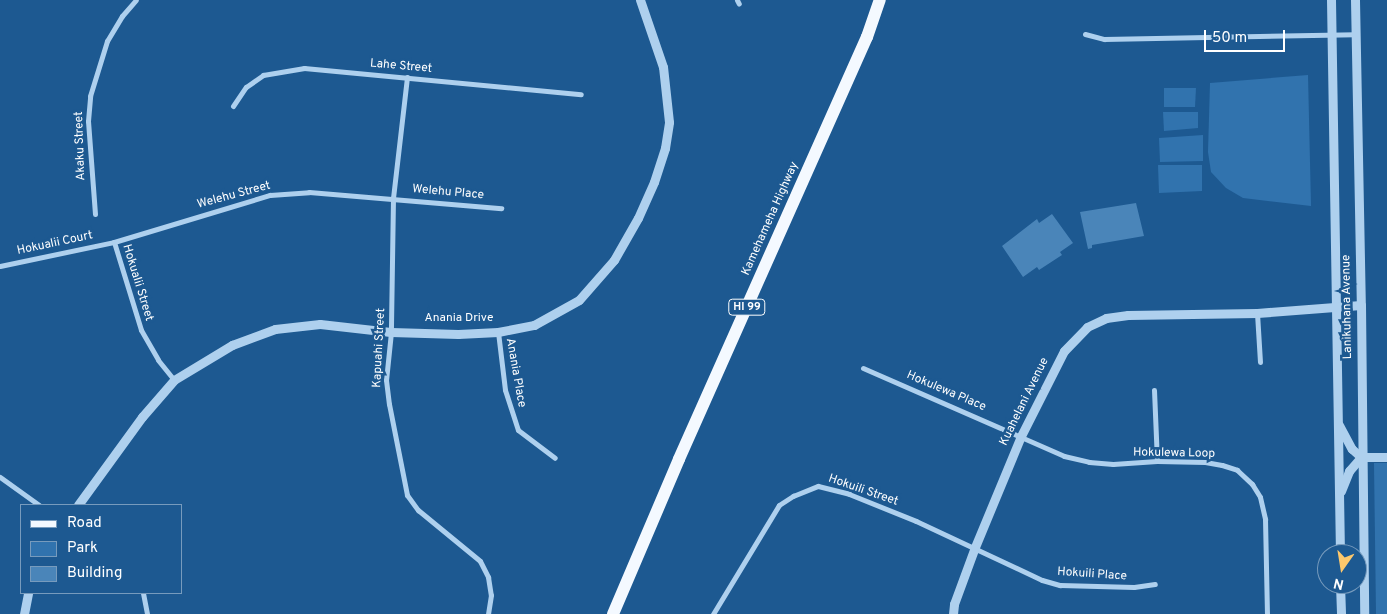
<!DOCTYPE html>
<html>
<head>
<meta charset="utf-8">
<style>
  body { margin:0 }
  #map { position:relative; width:1387px; height:614px; overflow:hidden; background:#1d5991; font-family:Overpass,sans-serif }
  div>[style] { position:absolute }
  .green>* { inset:0; background:#3173ae }
  .building>* { inset:0; background:#4a85b9 }
  .minor>* { height:5px; margin:-2.5px; padding:0 2.5px; transform-origin:2.5px; border-radius:2.5px; background:#aed0ee }
  .tertiary>* { height:9px; margin:-4.5px; padding:0 4.5px; transform-origin:4.5px; border-radius:4.5px; background:#aed0ee }
  .primary>* { height:12px; margin:-6px; padding:0 6px; transform-origin:6px; border-radius:6px; background:#f4f9ff }
  span { translate:-50% -50%; white-space:nowrap; text-align:center; line-height:1.15; -webkit-text-stroke:5px #1d5991; paint-order:stroke }
  .shield-label span { padding:1px 4px; background:#1d5991; border:1px solid; border-radius:4px; -webkit-text-stroke-width:0 }
  .shield-label { font-size:11px; color:#fff; font-weight:700 }
  .street-label { font-size:12px; color:#fff }
  .legend { position:absolute; left:20px; top:504px; width:162px; height:90px; box-sizing:border-box; background:#1d5991; border:1px solid #779bbd; margin:0; padding:6px 9px; list-style:none; font-size:15px; color:#fff }
  .legend li { display:flex; align-items:center; gap:10px; height:25px }
  .legend b { width:25px; border:1px solid #779bbd }
  .north { position:absolute; left:1317px; top:544px; width:50px; height:50px; box-sizing:border-box; background:#1d5991; border:1px solid #779bbd; border-radius:50%; rotate:193deg; font-size:14px; font-weight:700; line-height:20px; text-align:center; color:#fff }
  .north::after { content:''; display:block; margin:auto; width:18px; height:22px; background:#fdc86c; clip-path:polygon(50% 0,100% 100%,50% 72%,0 100%) }
  .scale { position:absolute; left:1204px; top:30px; width:81px; height:22px; box-sizing:border-box; border:2px solid #fff; border-top:0; padding-left:6px; font-size:15px; line-height:18px; white-space:nowrap; color:#fff; -webkit-text-stroke:4px #1d5991; paint-order:stroke }
</style>
</head>
<body>
<div id="map">
  <div class="green">
    <div style="clip-path:polygon(1308px 75px,1311px 206px,1243px 198px,1226px 188px,1211px 172px,1208px 152px,1210px 83px)"></div>
    <div style="clip-path:polygon(1164px 88px,1196px 88px,1195px 107px,1164px 107px)"></div>
    <div style="clip-path:polygon(1163px 112px,1198px 112px,1198px 128px,1164px 131px)"></div>
    <div style="clip-path:polygon(1203px 135px,1203px 161px,1160px 162px,1159px 138px)"></div>
    <div style="clip-path:polygon(1158px 165px,1202px 165px,1202px 191px,1159px 193px)"></div>
    <div style="clip-path:polygon(1387px 463px,1387px 614px,1376px 614px,1374px 463px)"></div>
  </div>
  <div class="building">
    <div style="clip-path:polygon(1136px 203px,1144px 236px,1092px 245px,1092px 248px,1088px 249px,1080px 212px)"></div>
    <div style="clip-path:polygon(1052px 214px,1073px 243px,1060px 252px,1062px 255px,1039px 270px,1037px 267px,1023px 277px,1002px 246px,1037px 219px,1039px 223px)"></div>
  </div>
  <div class="minor">
    <div style="left:737px;top:0;width:4px;rotate:63deg"></div>
    <div style="left:1085px;top:34px;width:20px;rotate:15deg"></div>
    <div style="left:1104px;top:39px;width:251px;rotate:-1.1deg"></div>
    <div style="left:407px;top:77px;width:122px;rotate:96.6deg"></div>
    <div style="left:393px;top:198px;width:134px;rotate:90.9deg"></div>
    <div style="left:391px;top:332px;width:48px;rotate:95.9deg"></div>
    <div style="left:386px;top:380px;width:24px;rotate:83deg"></div>
    <div style="left:389px;top:404px;width:93px;rotate:78.8deg"></div>
    <div style="left:407px;top:495px;width:19px;rotate:54deg"></div>
    <div style="left:418px;top:510px;width:80px;rotate:39.4deg"></div>
    <div style="left:480px;top:561px;width:18px;rotate:63deg"></div>
    <div style="left:488px;top:577px;width:18px;rotate:81deg"></div>
    <div style="left:491px;top:595px;width:19px;rotate:99deg"></div>
    <div style="left:233px;top:106px;width:23px;rotate:-56deg"></div>
    <div style="left:246px;top:87px;width:21px;rotate:-35deg"></div>
    <div style="left:263px;top:75px;width:42px;rotate:-9.7deg"></div>
    <div style="left:304px;top:68px;width:278px;rotate:5.4deg"></div>
    <div style="left:95px;top:214px;width:93px;rotate:-94.3deg"></div>
    <div style="left:88px;top:121px;width:25px;rotate:-85deg"></div>
    <div style="left:90px;top:96px;width:58px;rotate:-72.8deg"></div>
    <div style="left:107px;top:41px;width:29px;rotate:-59deg"></div>
    <div style="left:122px;top:16px;width:21px;rotate:-49deg"></div>
    <div style="left:114px;top:242px;width:92px;rotate:72.9deg"></div>
    <div style="left:141px;top:330px;width:34px;rotate:60deg"></div>
    <div style="left:158px;top:360px;width:26px;rotate:51deg"></div>
    <div style="left:0;top:266px;width:116px;rotate:-11.9deg"></div>
    <div style="left:114px;top:242px;width:163px;rotate:-16.8deg"></div>
    <div style="left:270px;top:195px;width:39px;rotate:-4deg"></div>
    <div style="left:309px;top:192px;width:193px;rotate:4.8deg"></div>
    <div style="left:1257px;top:313px;width:49px;rotate:86.5deg"></div>
    <div style="left:498px;top:332px;width:58px;rotate:83.1deg"></div>
    <div style="left:505px;top:390px;width:42px;rotate:72deg"></div>
    <div style="left:518px;top:430px;width:46px;rotate:37.1deg"></div>
    <div style="left:863px;top:368px;width:219px;rotate:23.6deg"></div>
    <div style="left:1064px;top:456px;width:26px;rotate:13deg"></div>
    <div style="left:1089px;top:462px;width:24px;rotate:5deg"></div>
    <div style="left:1113px;top:464px;width:44px;rotate:-3.9deg"></div>
    <div style="left:1157px;top:461px;width:48px;rotate:1.2deg"></div>
    <div style="left:1205px;top:462px;width:17px;rotate:10deg"></div>
    <div style="left:1222px;top:465px;width:16px;rotate:18deg"></div>
    <div style="left:1237px;top:470px;width:21px;rotate:43deg"></div>
    <div style="left:1252px;top:484px;width:15px;rotate:58deg"></div>
    <div style="left:1260px;top:497px;width:23px;rotate:77deg"></div>
    <div style="left:1265px;top:519px;width:95px;rotate:88.8deg"></div>
    <div style="left:1154px;top:390px;width:71px;rotate:87.6deg"></div>
    <div style="left:0;top:477px;width:48px;rotate:35.7deg"></div>
    <div style="left:143px;top:593px;width:21px;rotate:79deg"></div>
    <div style="left:713px;top:614px;width:127px;rotate:-58.8deg"></div>
    <div style="left:779px;top:505px;width:17px;rotate:-33deg"></div>
    <div style="left:793px;top:496px;width:27px;rotate:-22deg"></div>
    <div style="left:818px;top:486px;width:32px;rotate:14deg"></div>
    <div style="left:849px;top:494px;width:72px;rotate:21.9deg"></div>
    <div style="left:916px;top:521px;width:139px;rotate:25.1deg"></div>
    <div style="left:1042px;top:580px;width:19px;rotate:16deg"></div>
    <div style="left:1060px;top:585px;width:74px;rotate:1.5deg"></div>
    <div style="left:1134px;top:587px;width:21px;rotate:-8deg"></div>
  </div>
  <div class="tertiary">
    <div style="left:1331px;top:0;width:554px;rotate:89.07deg"></div>
    <div style="left:1355px;top:0;width:305px;rotate:88.9deg"></div>
    <div style="left:1361px;top:305px;width:309px;rotate:89.4deg"></div>
    <div style="left:1339px;top:425px;width:27px;rotate:62deg"></div>
    <div style="left:1352px;top:449px;width:12px;rotate:42deg"></div>
    <div style="left:1361px;top:457px;width:26px"></div>
    <div style="left:1341px;top:491px;width:22px;rotate:-68deg"></div>
    <div style="left:1349px;top:471px;width:18px;rotate:-49deg"></div>
    <div style="left:78px;top:505px;width:109px;rotate:-54deg"></div>
    <div style="left:142px;top:417px;width:49px;rotate:-49.1deg"></div>
    <div style="left:174px;top:380px;width:68px;rotate:-31.1deg"></div>
    <div style="left:232px;top:345px;width:46px;rotate:-20.4deg"></div>
    <div style="left:275px;top:329px;width:45px;rotate:-6.3deg"></div>
    <div style="left:320px;top:324px;width:71px;rotate:6.4deg"></div>
    <div style="left:391px;top:332px;width:67px;rotate:1.7deg"></div>
    <div style="left:458px;top:334px;width:40px;rotate:-2.9deg"></div>
    <div style="left:498px;top:332px;width:37px;rotate:-11deg"></div>
    <div style="left:534px;top:325px;width:51px;rotate:-29.1deg"></div>
    <div style="left:579px;top:300px;width:53px;rotate:-48.8deg"></div>
    <div style="left:614px;top:260px;width:48px;rotate:-60.3deg"></div>
    <div style="left:638px;top:218px;width:39px;rotate:-66deg"></div>
    <div style="left:654px;top:182px;width:36px;rotate:-72deg"></div>
    <div style="left:665px;top:148px;width:26px;rotate:-81deg"></div>
    <div style="left:669px;top:122px;width:55px;rotate:-96.2deg"></div>
    <div style="left:663px;top:67px;width:71px;rotate:-108.9deg"></div>
    <div style="left:1340px;top:584px;width:30px;rotate:88deg"></div>
    <div style="left:24px;top:614px;width:21px;rotate:-79deg"></div>
    <div style="left:953px;top:614px;width:10px;rotate:-84deg"></div>
    <div style="left:954px;top:604px;width:61px;rotate:-69.8deg"></div>
    <div style="left:975px;top:547px;width:120px;rotate:-67.5deg"></div>
    <div style="left:1021px;top:436px;width:95px;rotate:-63.2deg"></div>
    <div style="left:1064px;top:351px;width:33px;rotate:-46deg"></div>
    <div style="left:1087px;top:327px;width:21px;rotate:-25deg"></div>
    <div style="left:1106px;top:318px;width:22px;rotate:-8deg"></div>
    <div style="left:1128px;top:315px;width:129px;rotate:-0.9deg"></div>
    <div style="left:1257px;top:313px;width:104px;rotate:-4.4deg"></div>
  </div>
  <div class="primary">
    <div style="left:613px;top:614px;width:168px;rotate:-66.9deg"></div>
    <div style="left:679px;top:459px;width:462px;rotate:-66deg"></div>
    <div style="left:867px;top:37px;width:39px;rotate:-71deg"></div>
  </div>
  <div class="shield-label">
    <span style="left:747px;top:307px">HI 99</span>
  </div>
  <div class="street-label">
    <span style="left:401px;top:67px;rotate:5deg">Lahe Street</span>
    <span style="left:81px;top:146px;rotate:-92deg">Akaku Street</span>
    <span style="left:448px;top:193px;rotate:5deg">Welehu Place</span>
    <span style="left:234px;top:196px;rotate:-15deg">Welehu Street</span>
    <span style="left:771px;top:219px;rotate:-66deg">Kamehameha Highway</span>
    <span style="left:55px;top:244px;rotate:-12deg">Hokualii Court</span>
    <span style="left:137px;top:283px;rotate:73deg">Hokualii Street</span>
    <span style="left:1348px;top:307px;rotate:-91deg">Lanikuhana Avenue</span>
    <span style="left:459px;top:319px">Anania Drive</span>
    <span style="left:380px;top:348px;rotate:-87deg">Kapuahi Street</span>
    <span style="left:515px;top:373px;rotate:80deg">Anania Place</span>
    <span style="left:946px;top:392px;rotate:23deg">Hokulewa Place</span>
    <span style="left:1025px;top:402px;rotate:-64deg">Kuahelani Avenue</span>
    <span style="left:1174px;top:454px;rotate:1deg">Hokulewa Loop</span>
    <span style="left:863px;top:491px;rotate:19deg">Hokuili Street</span>
    <span style="left:1092px;top:575px;rotate:4deg">Hokuili Place</span>
  </div>
  <ul class="legend">
  <li><b style="height:6px;background:#f4f9ff"></b>Road</li>
  <li><b style="height:14px;background:#3173ae"></b>Park</li>
  <li><b style="height:14px;background:#4a85b9"></b>Building</li>
  </ul>
  <div class="north">N</div>
  <div class="scale">50 m</div>
</div>
</body>
</html>
